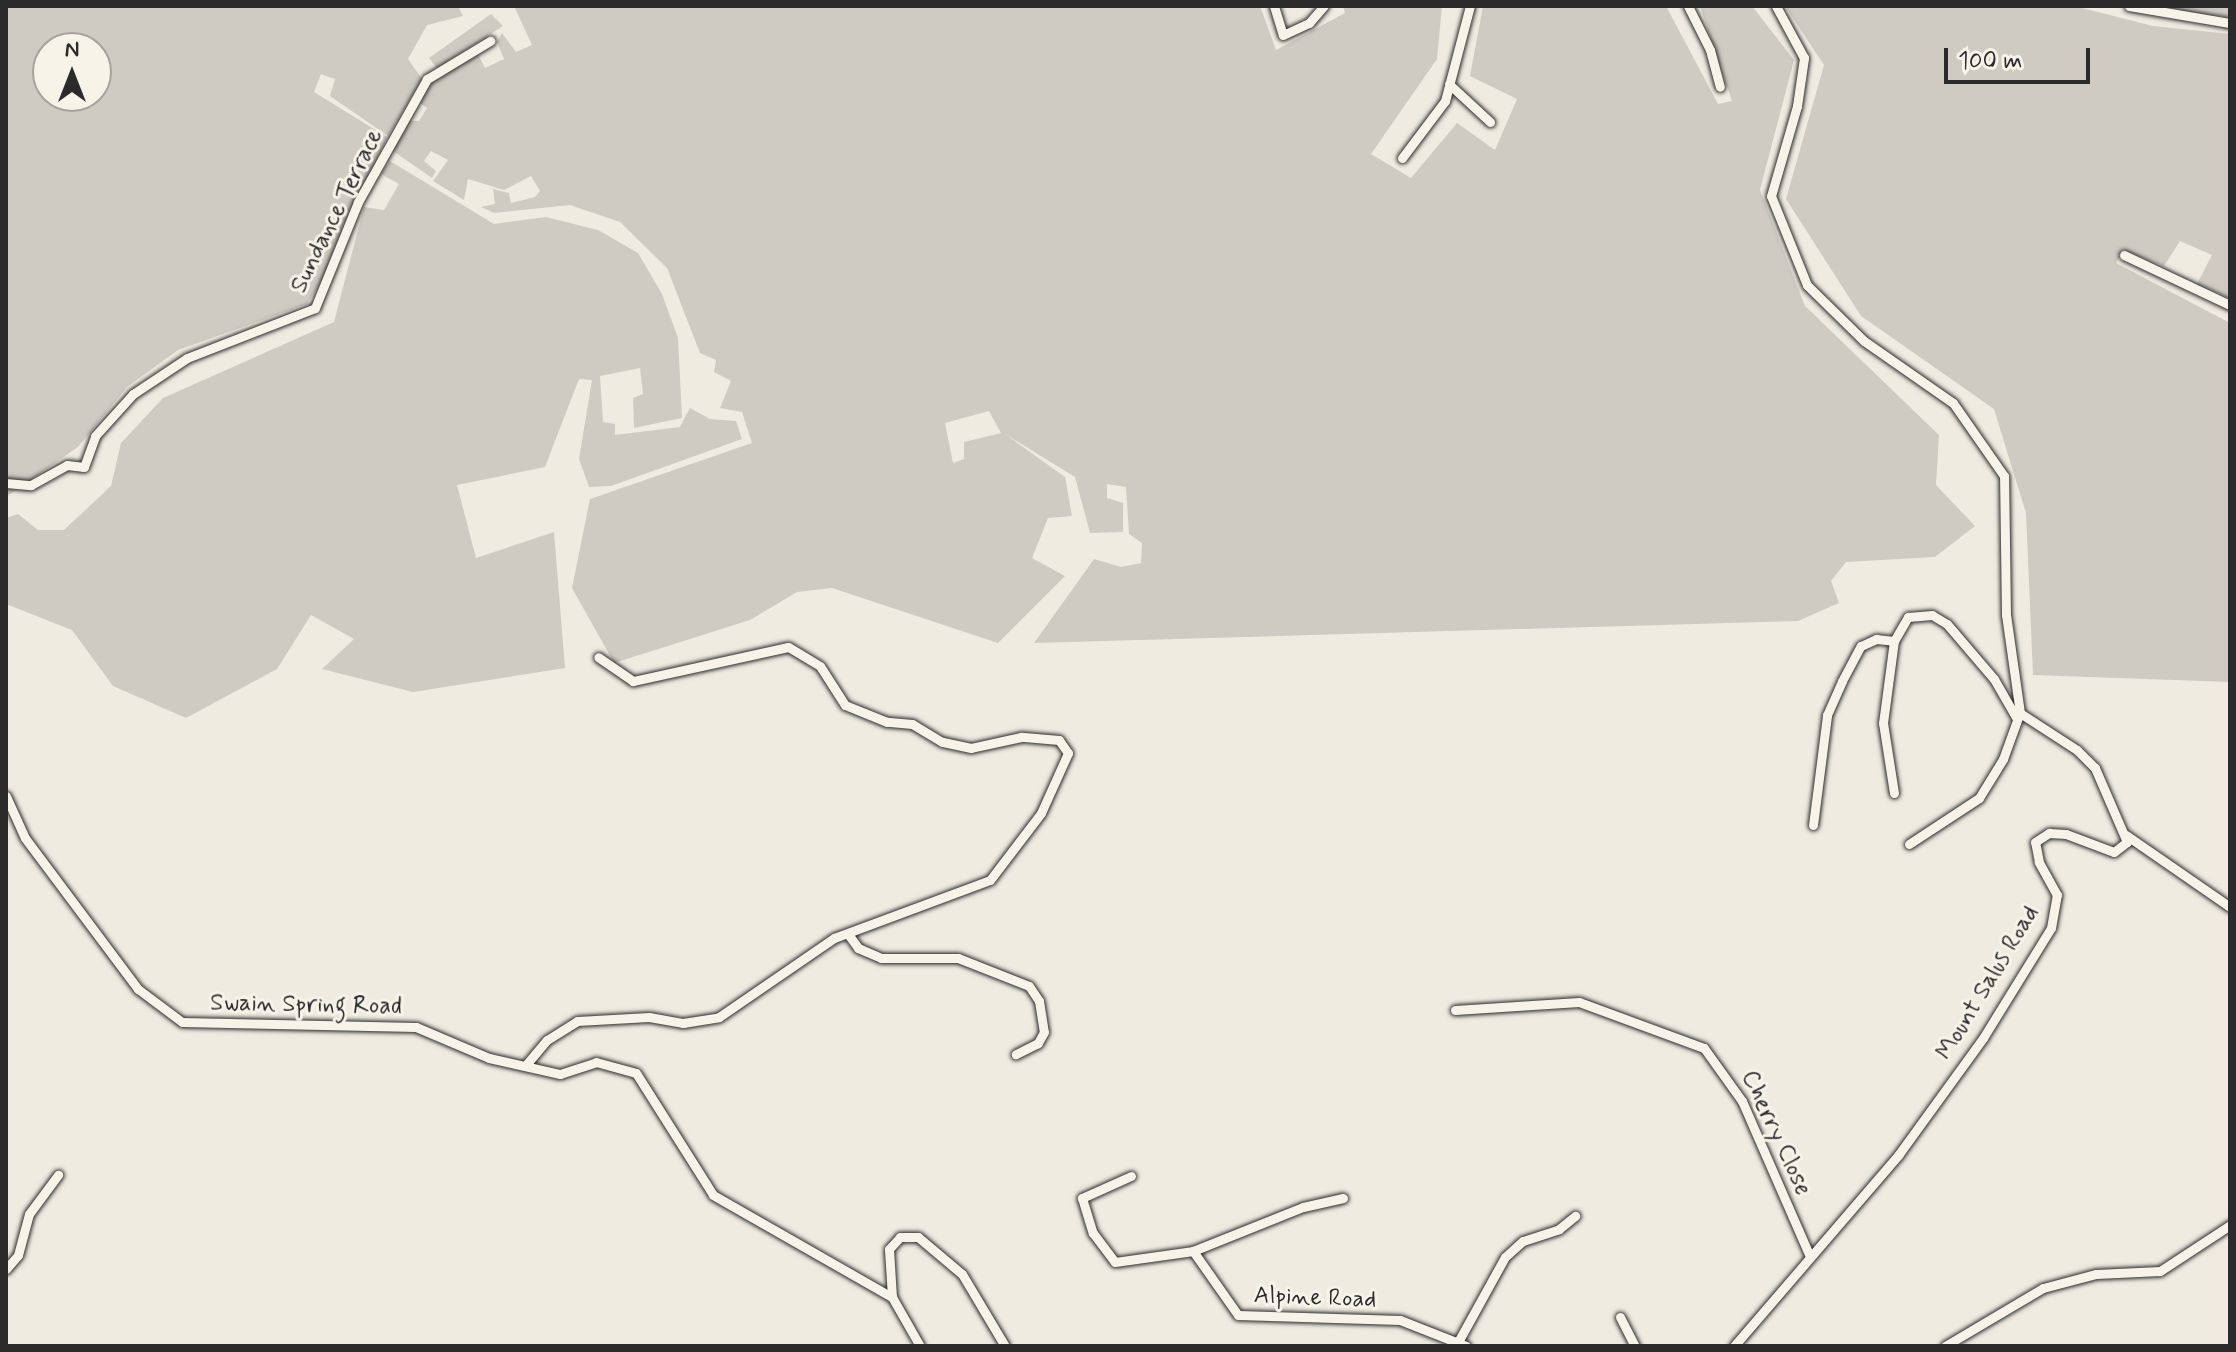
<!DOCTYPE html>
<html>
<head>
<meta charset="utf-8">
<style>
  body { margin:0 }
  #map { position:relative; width:2236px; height:1352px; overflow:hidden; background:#efebe0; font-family:Mynerve,sans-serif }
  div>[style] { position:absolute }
  .green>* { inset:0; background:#cfcbc2 }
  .roads { filter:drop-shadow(0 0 2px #2b2b2b) drop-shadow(0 0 2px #2b2b2b) }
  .minor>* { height:9px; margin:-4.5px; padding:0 4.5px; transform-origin:4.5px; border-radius:4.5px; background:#f7f3e8 }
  span { translate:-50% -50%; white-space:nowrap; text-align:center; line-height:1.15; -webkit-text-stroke:6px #f7f3e8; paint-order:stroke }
  .street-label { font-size:24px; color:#2b2b2b }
  .frame { position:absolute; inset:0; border:8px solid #2b2b2b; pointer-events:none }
  .north { position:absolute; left:32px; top:32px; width:80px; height:80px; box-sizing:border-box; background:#f7f3e8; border:2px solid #a5a39c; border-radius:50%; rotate:0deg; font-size:22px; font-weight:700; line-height:32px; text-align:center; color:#2b2b2b }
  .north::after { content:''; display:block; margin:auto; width:28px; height:36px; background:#2b2b2b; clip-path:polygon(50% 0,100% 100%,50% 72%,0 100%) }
  .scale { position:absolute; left:1944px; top:48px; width:146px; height:36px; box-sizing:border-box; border:4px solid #2b2b2b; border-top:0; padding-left:10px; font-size:24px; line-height:28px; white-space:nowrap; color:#2b2b2b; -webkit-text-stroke:6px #f7f3e8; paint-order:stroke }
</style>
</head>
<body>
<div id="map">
  <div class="green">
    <div style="clip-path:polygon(evenodd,6px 6px,458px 6px,463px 16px,427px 25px,408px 59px,422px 79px,388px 136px,330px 96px,335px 79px,321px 74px,314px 92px,387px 137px,328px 271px,307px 304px,178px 350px,127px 387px,78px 447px,6px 497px,6px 6px,48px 48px,96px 48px,96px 96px,48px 96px,48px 48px)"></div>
    <div style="clip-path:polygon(evenodd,514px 6px,1260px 6px,1276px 50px,1345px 13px,1343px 6px,1442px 6px,1437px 59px,1371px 154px,1411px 178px,1457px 123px,1495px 150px,1517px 99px,1470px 76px,1483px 6px,1666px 6px,1718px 104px,1732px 101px,1700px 6px,1752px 6px,1794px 60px,1760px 190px,1805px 306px,1939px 435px,1936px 485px,1975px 526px,1935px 557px,1846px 562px,1831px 581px,1839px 603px,1798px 621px,1034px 643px,1094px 559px,1121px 567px,1141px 563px,1142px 543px,1129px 534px,1126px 487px,1107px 484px,1107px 498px,1123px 503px,1123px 532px,1090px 533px,1075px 477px,1005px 434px,1065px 477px,1072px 516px,1048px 518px,1032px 558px,1065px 576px,998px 643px,832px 588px,797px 592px,750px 620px,614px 663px,572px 588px,590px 499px,752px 443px,742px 412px,720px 408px,731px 381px,714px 372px,716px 360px,700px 353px,667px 268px,620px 222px,570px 205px,494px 213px,481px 207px,495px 204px,493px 189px,509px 193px,511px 203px,535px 197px,540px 191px,531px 176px,504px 190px,468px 179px,464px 200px,433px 181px,448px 160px,431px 151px,424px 161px,436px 171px,432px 178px,393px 151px,408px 121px,419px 121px,427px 108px,419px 102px,431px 84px,477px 52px,485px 68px,504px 59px,497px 42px,502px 33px,516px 52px,532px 45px,514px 6px,989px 411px,1001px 433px,964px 442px,964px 459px,953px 463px,945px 423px,989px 411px)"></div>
    <div style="clip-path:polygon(1785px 6px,2074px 6px,2153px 26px,2230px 34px,2230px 298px,2197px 284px,2212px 255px,2180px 241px,2164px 266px,2123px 250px,2116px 263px,2230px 323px,2230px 682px,2033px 675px,2026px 513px,1994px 409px,1861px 316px,1786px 199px,1824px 65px)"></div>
    <div style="clip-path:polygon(2158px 6px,2230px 6px,2230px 17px,2211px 15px)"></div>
    <div style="clip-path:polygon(491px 14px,503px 26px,437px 68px,429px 58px)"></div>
    <div style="clip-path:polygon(390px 161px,494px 224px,546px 217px,598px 230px,638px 253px,662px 294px,678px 338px,682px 418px,634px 428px,633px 398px,643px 394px,640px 368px,600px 376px,603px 422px,615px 424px,615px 435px,680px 427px,690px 408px,710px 419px,736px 421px,742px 439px,611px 486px,589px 487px,579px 459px,592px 380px,579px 379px,545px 467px,457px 485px,476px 558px,554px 532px,565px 668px,413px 692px,322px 669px,354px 639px,311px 615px,277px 669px,186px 718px,113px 686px,72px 630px,6px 604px,6px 518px,18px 514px,38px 530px,64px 530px,111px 486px,121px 443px,163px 398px,334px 322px,364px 207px,384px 210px,399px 184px,381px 174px)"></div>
  </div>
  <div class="roads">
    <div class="minor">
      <div style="left:1274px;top:6px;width:30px;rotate:73deg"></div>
      <div style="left:1283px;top:35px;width:29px;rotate:-25deg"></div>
      <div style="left:1309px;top:23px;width:23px;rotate:-49deg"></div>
      <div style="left:1688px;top:6px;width:49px;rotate:63.4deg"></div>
      <div style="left:1710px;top:50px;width:38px;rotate:75deg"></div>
      <div style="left:2129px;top:6px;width:102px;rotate:9.6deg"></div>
      <div style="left:1449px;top:84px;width:56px;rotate:42.8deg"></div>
      <div style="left:1402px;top:158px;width:71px;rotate:-53deg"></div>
      <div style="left:1445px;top:101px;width:98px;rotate:-75.3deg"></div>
      <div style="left:2124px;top:255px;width:117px;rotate:25.3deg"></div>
      <div style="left:6px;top:483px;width:25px;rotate:5deg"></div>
      <div style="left:31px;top:485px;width:41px;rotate:-29.1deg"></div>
      <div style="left:67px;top:465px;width:17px;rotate:7deg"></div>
      <div style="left:84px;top:467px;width:33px;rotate:-70deg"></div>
      <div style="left:95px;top:436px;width:57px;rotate:-47.9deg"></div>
      <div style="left:133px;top:394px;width:65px;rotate:-33.7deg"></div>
      <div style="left:187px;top:358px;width:137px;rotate:-21.3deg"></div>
      <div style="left:315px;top:308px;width:114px;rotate:-67.9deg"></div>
      <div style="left:358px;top:202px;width:141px;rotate:-60.7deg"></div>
      <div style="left:427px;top:79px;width:74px;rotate:-31.1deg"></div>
      <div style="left:1894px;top:793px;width:71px;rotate:-98.9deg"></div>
      <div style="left:1883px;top:723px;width:83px;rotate:-82.4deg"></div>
      <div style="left:1894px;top:641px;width:28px;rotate:-60deg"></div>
      <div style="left:1908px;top:617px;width:24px;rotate:-5deg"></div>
      <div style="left:1932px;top:615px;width:17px;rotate:31deg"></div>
      <div style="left:1947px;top:624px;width:72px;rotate:49.5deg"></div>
      <div style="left:1994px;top:679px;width:46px;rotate:60.1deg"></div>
      <div style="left:6px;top:796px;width:46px;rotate:65.7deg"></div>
      <div style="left:25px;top:838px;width:189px;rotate:53.2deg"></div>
      <div style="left:138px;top:989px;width:55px;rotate:36.9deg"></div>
      <div style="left:182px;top:1022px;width:234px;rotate:1.2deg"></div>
      <div style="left:416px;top:1027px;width:79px;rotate:23deg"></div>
      <div style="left:489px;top:1058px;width:73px;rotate:12.7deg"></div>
      <div style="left:560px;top:1074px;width:38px;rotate:-18deg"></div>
      <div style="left:596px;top:1062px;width:41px;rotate:15.4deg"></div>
      <div style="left:636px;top:1073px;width:144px;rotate:57.7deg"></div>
      <div style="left:713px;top:1195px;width:206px;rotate:29.7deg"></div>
      <div style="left:892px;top:1297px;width:56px;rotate:60.3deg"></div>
      <div style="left:1813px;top:825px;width:111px;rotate:-82.7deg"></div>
      <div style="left:1827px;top:715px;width:37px;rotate:-66deg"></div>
      <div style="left:1842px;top:681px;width:40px;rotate:-62deg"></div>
      <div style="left:1861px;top:646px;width:17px;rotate:-25deg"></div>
      <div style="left:1876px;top:639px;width:18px;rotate:6deg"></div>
      <div style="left:2126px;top:835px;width:126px;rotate:34.7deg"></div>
      <div style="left:1909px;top:844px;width:84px;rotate:-33.3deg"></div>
      <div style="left:1979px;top:798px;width:46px;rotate:-58.4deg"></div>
      <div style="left:2003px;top:759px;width:47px;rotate:-70deg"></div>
      <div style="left:848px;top:934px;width:17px;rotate:54deg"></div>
      <div style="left:858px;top:948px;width:25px;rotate:23deg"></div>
      <div style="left:881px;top:958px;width:77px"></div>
      <div style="left:958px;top:958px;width:76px;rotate:21.5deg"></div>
      <div style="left:1029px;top:986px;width:18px;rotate:56deg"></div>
      <div style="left:1039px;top:1001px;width:31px;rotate:81deg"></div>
      <div style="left:1044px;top:1032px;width:13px;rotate:119deg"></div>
      <div style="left:1038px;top:1043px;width:25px;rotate:153deg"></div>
      <div style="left:1455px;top:1010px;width:124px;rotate:-3.7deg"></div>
      <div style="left:1579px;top:1002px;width:133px;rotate:20.2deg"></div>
      <div style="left:1704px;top:1048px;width:65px;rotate:54.4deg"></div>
      <div style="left:1742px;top:1101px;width:170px;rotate:66.4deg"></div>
      <div style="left:525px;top:1066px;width:34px;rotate:-50deg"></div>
      <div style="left:547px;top:1040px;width:36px;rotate:-32deg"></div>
      <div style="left:577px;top:1021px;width:72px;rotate:-3.2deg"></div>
      <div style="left:649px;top:1017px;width:35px;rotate:10deg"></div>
      <div style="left:683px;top:1023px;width:36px;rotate:-9deg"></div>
      <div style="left:719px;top:1017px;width:140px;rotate:-34.5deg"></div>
      <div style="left:834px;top:938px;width:166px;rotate:-20.4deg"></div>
      <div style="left:990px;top:880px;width:84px;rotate:-52.7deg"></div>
      <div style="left:1041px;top:813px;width:66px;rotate:-65.8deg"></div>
      <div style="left:1068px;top:753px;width:16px;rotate:-125deg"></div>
      <div style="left:1059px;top:740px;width:38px;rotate:-175deg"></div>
      <div style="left:1021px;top:737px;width:51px;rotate:167.6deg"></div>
      <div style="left:971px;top:748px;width:30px;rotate:-168deg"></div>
      <div style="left:942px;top:742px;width:35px;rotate:-149deg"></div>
      <div style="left:912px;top:724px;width:25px;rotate:-175deg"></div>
      <div style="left:887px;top:722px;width:45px;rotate:-158deg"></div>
      <div style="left:845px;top:705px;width:46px;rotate:-122.7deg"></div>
      <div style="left:820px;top:666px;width:37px;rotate:-149deg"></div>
      <div style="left:788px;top:647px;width:159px;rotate:167.6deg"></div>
      <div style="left:633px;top:681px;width:42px;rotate:-145.6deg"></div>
      <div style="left:1131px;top:1176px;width:54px;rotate:155.8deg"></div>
      <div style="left:1082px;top:1198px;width:37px;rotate:73deg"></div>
      <div style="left:1093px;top:1233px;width:36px;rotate:53deg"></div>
      <div style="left:1115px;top:1262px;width:79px;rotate:-8deg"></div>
      <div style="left:1193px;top:1251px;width:118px;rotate:-21.8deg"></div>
      <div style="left:1303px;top:1207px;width:41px;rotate:-12.7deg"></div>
      <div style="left:1193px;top:1251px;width:78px;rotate:54.9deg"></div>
      <div style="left:1238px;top:1315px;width:162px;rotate:1.8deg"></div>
      <div style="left:1400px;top:1320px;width:71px;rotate:21.5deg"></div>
      <div style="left:6px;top:1269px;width:18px;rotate:-49deg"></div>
      <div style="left:18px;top:1255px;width:42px;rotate:-75deg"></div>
      <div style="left:29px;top:1214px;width:49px;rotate:-53.4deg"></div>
      <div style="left:892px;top:1297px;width:48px;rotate:-93.6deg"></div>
      <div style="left:889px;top:1249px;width:16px;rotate:-47deg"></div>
      <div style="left:900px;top:1237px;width:18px"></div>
      <div style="left:918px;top:1237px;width:57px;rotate:40.1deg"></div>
      <div style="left:962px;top:1274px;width:84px;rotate:59.2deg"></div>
      <div style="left:1620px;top:1317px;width:33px;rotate:63deg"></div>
      <div style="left:1458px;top:1342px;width:97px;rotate:-61.1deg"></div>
      <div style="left:1505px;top:1257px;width:24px;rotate:-42deg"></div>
      <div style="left:1523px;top:1241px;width:38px;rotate:-18deg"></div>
      <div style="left:1559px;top:1229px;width:21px;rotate:-39deg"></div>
      <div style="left:1734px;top:1346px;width:253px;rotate:-49.3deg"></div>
      <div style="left:1899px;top:1154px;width:143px;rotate:-54.1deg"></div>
      <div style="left:1983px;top:1038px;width:129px;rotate:-58.3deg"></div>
      <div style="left:2051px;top:928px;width:34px;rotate:-80deg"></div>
      <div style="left:2057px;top:895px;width:38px;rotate:-119deg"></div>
      <div style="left:2039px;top:862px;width:20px;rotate:-101deg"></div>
      <div style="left:2035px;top:842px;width:17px;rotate:-33deg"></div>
      <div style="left:2049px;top:833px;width:17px;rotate:3deg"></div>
      <div style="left:2066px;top:834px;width:51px;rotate:20.6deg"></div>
      <div style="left:2114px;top:852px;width:16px;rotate:-38deg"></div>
      <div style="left:2127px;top:842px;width:81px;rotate:-113.4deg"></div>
      <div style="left:2095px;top:768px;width:25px;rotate:-135deg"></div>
      <div style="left:2077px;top:750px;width:68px;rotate:-147deg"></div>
      <div style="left:2020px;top:713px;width:99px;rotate:-98.1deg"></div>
      <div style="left:2006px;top:615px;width:139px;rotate:-90.8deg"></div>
      <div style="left:2004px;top:476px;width:89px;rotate:-124.9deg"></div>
      <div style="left:1953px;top:403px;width:108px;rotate:-145.1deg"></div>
      <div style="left:1864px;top:341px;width:80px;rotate:-135.5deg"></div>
      <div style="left:1807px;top:285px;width:96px;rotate:-112deg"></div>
      <div style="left:1771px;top:196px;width:94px;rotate:-73.9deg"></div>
      <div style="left:1797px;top:106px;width:49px;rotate:-81.7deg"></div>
      <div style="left:1804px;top:58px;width:59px;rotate:-118.3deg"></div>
      <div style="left:1945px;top:1346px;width:114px;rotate:-30.6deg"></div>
      <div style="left:2043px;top:1288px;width:55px;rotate:-14.8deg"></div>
      <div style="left:2096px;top:1274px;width:64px;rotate:-2.7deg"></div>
      <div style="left:2160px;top:1271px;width:84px;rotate:-33.3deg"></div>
    </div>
  </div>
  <div class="street-label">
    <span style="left:337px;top:211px;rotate:-64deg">Sundance Terrace</span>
    <span style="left:1988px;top:983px;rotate:-59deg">Mount Salus Road</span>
    <span style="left:306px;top:1005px;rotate:1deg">Swain Spring Road</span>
    <span style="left:1776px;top:1133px;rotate:65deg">Cherry Close</span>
    <span style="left:1315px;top:1298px;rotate:2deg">Alpine Road</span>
  </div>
  <div class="frame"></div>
  <div class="north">N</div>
  <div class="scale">100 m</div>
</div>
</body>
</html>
